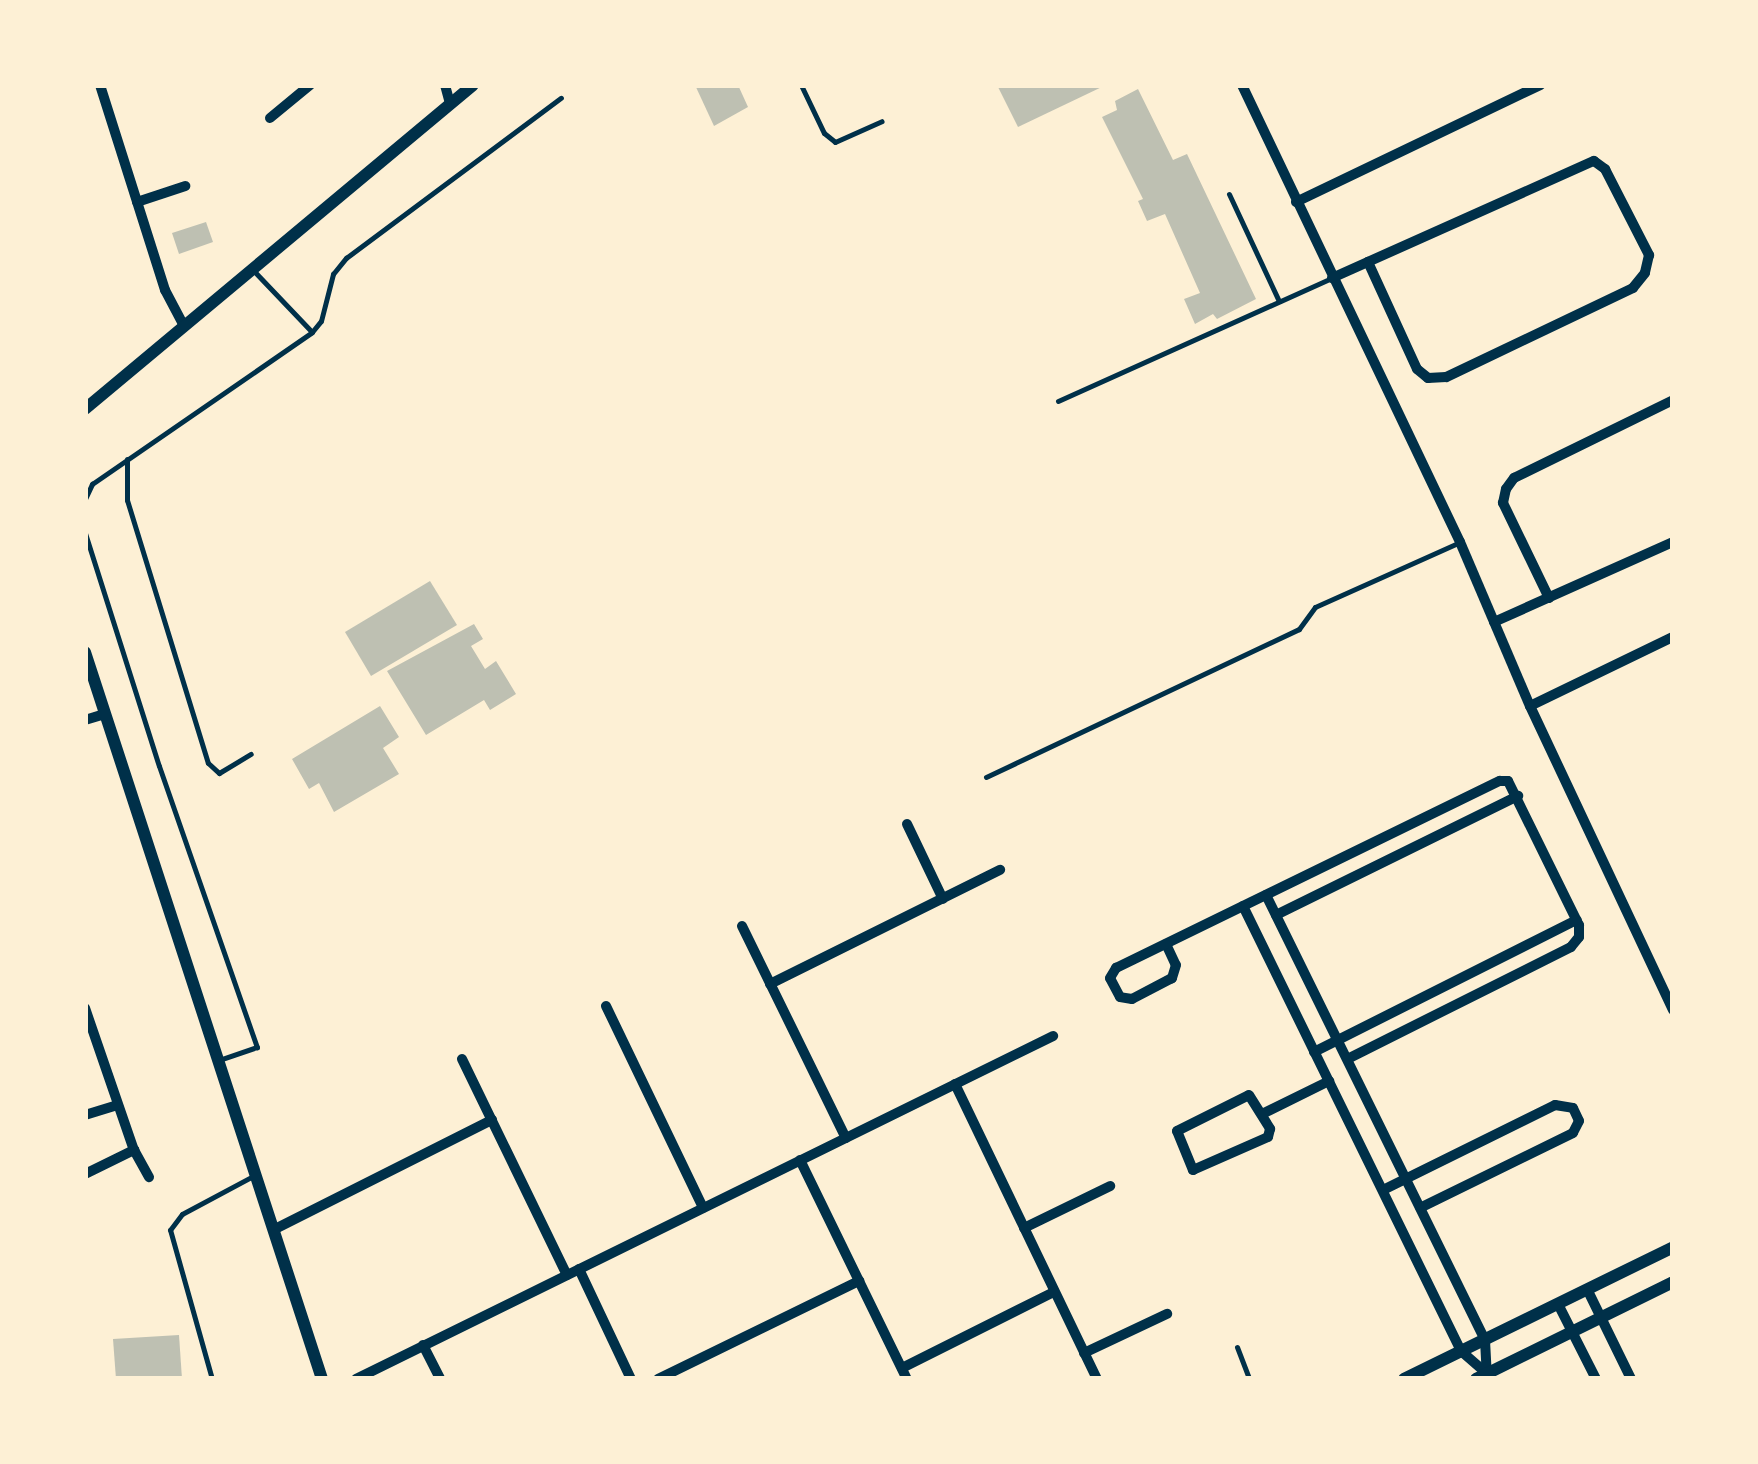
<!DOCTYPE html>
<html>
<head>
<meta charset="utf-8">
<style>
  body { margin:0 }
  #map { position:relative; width:1758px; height:1464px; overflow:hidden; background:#fdf0d5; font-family:Inter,sans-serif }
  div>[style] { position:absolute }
  .building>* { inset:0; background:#bec0b2 }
  .service>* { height:5px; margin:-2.5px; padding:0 2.5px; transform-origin:2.5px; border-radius:2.5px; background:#003049 }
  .minor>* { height:10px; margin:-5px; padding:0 5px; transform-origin:5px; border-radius:5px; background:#003049 }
  .tertiary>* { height:12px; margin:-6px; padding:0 6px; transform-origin:6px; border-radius:6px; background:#003049 }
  span { translate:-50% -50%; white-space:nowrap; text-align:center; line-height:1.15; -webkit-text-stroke:9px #fdf0d5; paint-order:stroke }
  .frame { position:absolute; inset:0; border:88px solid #fdf0d5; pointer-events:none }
</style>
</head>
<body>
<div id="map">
  <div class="building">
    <div style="clip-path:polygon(695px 85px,738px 85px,748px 107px,714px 126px)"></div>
    <div style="clip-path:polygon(997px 85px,1106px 85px,1018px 127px)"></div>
    <div style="clip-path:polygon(1138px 89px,1173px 160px,1187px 154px,1256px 299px,1217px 319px,1213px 314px,1195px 324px,1184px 299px,1200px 293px,1165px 214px,1147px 221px,1138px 201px,1143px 199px,1102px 117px,1117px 110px,1115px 101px)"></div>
    <div style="clip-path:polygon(206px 222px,213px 242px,179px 254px,172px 233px)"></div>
    <div style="clip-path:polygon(430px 581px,457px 625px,371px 676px,345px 632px)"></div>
    <div style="clip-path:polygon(474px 624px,483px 639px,471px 646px,485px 669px,496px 661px,516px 694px,490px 710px,484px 700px,426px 735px,387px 671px)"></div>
    <div style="clip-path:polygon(380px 706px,399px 737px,383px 748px,399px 774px,334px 812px,319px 783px,309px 789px,292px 759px)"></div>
    <div style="clip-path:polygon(179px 1335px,182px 1379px,116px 1379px,113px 1339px)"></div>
  </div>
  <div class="service">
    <div style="left:801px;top:85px;width:53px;rotate:64.4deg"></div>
    <div style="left:824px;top:133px;width:14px;rotate:39deg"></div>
    <div style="left:835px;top:142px;width:51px;rotate:-24.1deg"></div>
    <div style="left:1229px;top:194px;width:116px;rotate:65deg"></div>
    <div style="left:252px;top:269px;width:87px;rotate:46.4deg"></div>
    <div style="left:1058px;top:401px;width:300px;rotate:-24.2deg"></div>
    <div style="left:127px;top:459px;width:41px;rotate:90deg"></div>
    <div style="left:127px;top:500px;width:275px;rotate:72.9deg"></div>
    <div style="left:208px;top:763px;width:15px;rotate:42deg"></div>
    <div style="left:219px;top:773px;width:37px;rotate:-31deg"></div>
    <div style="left:85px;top:499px;width:17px;rotate:-65deg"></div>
    <div style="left:92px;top:484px;width:267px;rotate:-34.6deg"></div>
    <div style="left:312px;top:332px;width:14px;rotate:-51deg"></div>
    <div style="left:321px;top:321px;width:49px;rotate:-75.7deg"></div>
    <div style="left:333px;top:274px;width:21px;rotate:-51deg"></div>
    <div style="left:346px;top:258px;width:268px;rotate:-36.7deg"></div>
    <div style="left:85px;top:533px;width:244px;rotate:72.4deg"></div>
    <div style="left:159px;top:766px;width:298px;rotate:70.8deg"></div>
    <div style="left:257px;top:1047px;width:39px;rotate:161deg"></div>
    <div style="left:986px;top:777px;width:346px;rotate:-25.3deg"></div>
    <div style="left:1299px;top:629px;width:27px;rotate:-54deg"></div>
    <div style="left:1315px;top:607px;width:159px;rotate:-24.1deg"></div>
    <div style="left:1237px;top:1347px;width:34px;rotate:69deg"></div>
    <div style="left:212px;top:1379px;width:155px;rotate:-105.7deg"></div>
    <div style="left:170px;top:1230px;width:20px;rotate:-53deg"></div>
    <div style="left:182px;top:1214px;width:83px;rotate:-28.1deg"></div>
  </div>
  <div class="minor">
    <div style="left:100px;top:85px;width:215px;rotate:72.4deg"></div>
    <div style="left:165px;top:290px;width:41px;rotate:62.2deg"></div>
    <div style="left:445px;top:85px;width:20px;rotate:75deg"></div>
    <div style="left:1242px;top:85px;width:506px;rotate:64.5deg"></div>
    <div style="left:1460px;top:542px;width:178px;rotate:66.9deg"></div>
    <div style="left:1530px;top:706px;width:336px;rotate:64.8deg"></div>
    <div style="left:270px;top:118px;width:52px;rotate:-39.5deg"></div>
    <div style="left:137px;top:202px;width:51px;rotate:-18.4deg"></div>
    <div style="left:1296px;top:202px;width:271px;rotate:-25.6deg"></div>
    <div style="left:1332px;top:278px;width:287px;rotate:-24.1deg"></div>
    <div style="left:1594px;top:161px;width:14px;rotate:36deg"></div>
    <div style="left:1605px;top:169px;width:97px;rotate:62.9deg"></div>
    <div style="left:1649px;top:255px;width:18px;rotate:103deg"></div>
    <div style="left:1645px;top:273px;width:19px;rotate:129deg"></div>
    <div style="left:1633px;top:288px;width:207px;rotate:154.5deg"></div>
    <div style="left:1446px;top:377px;width:18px;rotate:177deg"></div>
    <div style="left:1428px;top:378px;width:14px;rotate:-141deg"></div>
    <div style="left:1417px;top:369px;width:118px;rotate:-114.6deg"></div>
    <div style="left:1549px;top:598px;width:106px;rotate:-115.8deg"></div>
    <div style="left:1503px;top:503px;width:14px;rotate:-78deg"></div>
    <div style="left:1506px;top:489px;width:14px;rotate:-54deg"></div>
    <div style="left:1514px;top:478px;width:177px;rotate:-26.1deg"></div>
    <div style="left:1494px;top:622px;width:196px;rotate:-24.1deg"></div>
    <div style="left:1530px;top:706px;width:159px;rotate:-25.8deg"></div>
    <div style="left:85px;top:720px;width:21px;rotate:-17deg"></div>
    <div style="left:907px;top:824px;width:83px;rotate:64.4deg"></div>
    <div style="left:1266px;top:895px;width:496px;rotate:63.8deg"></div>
    <div style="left:1485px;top:1340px;width:33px;rotate:87deg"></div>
    <div style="left:1243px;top:906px;width:496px;rotate:63.9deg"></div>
    <div style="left:1461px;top:1351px;width:35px;rotate:41deg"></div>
    <div style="left:1276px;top:915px;width:270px;rotate:-26.2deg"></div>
    <div style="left:742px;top:926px;width:236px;rotate:63.9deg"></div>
    <div style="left:1166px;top:944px;width:23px;rotate:65deg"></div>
    <div style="left:1176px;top:965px;width:14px;rotate:107deg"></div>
    <div style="left:1172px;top:978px;width:45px;rotate:152.3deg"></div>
    <div style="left:1132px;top:999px;width:12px;rotate:-171deg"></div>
    <div style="left:1120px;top:997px;width:21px;rotate:-118deg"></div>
    <div style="left:1110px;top:978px;width:12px;rotate:-59deg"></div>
    <div style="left:1116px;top:968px;width:427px;rotate:-26deg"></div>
    <div style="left:1500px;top:781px;width:8px"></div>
    <div style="left:1508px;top:781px;width:161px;rotate:63.8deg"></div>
    <div style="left:1579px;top:925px;width:12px;rotate:90deg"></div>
    <div style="left:1579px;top:937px;width:13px;rotate:129deg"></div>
    <div style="left:1571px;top:947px;width:250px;rotate:153.4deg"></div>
    <div style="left:770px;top:984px;width:257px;rotate:-26.4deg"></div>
    <div style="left:606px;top:1006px;width:224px;rotate:64.3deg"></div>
    <div style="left:85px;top:1008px;width:150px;rotate:71deg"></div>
    <div style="left:134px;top:1150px;width:31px;rotate:61deg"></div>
    <div style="left:1314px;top:1052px;width:294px;rotate:-26.7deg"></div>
    <div style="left:462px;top:1059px;width:240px;rotate:64.1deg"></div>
    <div style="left:955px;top:1084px;width:327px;rotate:64.3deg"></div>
    <div style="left:1249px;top:1095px;width:40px;rotate:58deg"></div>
    <div style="left:1270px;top:1129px;width:8px;rotate:104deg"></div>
    <div style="left:1268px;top:1137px;width:82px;rotate:156.3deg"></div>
    <div style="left:1193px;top:1170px;width:42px;rotate:-112.3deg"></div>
    <div style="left:1177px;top:1131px;width:80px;rotate:-26.6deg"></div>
    <div style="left:1262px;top:1114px;width:75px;rotate:-26.2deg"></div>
    <div style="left:85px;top:1115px;width:34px;rotate:-17deg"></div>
    <div style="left:800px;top:1160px;width:244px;rotate:64deg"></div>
    <div style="left:85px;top:1174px;width:55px;rotate:-26.1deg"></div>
    <div style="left:1383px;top:1190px;width:192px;rotate:-26.3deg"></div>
    <div style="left:1555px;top:1105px;width:18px;rotate:9deg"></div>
    <div style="left:1573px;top:1108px;width:14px;rotate:65deg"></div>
    <div style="left:1579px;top:1121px;width:13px;rotate:117deg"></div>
    <div style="left:1573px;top:1133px;width:170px;rotate:153.9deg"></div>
    <div style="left:1024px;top:1228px;width:96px;rotate:-26deg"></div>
    <div style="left:275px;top:1229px;width:243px;rotate:-26.7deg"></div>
    <div style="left:579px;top:1269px;width:122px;rotate:64.7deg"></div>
    <div style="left:1587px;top:1289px;width:100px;rotate:63.9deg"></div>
    <div style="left:1558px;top:1304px;width:84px;rotate:63.1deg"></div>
    <div style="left:423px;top:1345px;width:38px;rotate:63deg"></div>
    <div style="left:1084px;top:1353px;width:92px;rotate:-25.2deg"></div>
    <div style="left:902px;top:1368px;width:170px;rotate:-26.6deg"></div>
    <div style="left:356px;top:1379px;width:777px;rotate:-26.2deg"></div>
    <div style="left:658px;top:1379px;width:224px;rotate:-26deg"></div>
  </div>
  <div class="tertiary">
    <div style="left:85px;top:409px;width:505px;rotate:-39.86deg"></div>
    <div style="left:85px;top:652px;width:765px;rotate:71.94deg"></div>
    <div style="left:1404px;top:1379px;width:300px;rotate:-26.1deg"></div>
    <div style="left:1476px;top:1379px;width:220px;rotate:-26.2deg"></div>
  </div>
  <div class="frame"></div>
</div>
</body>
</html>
